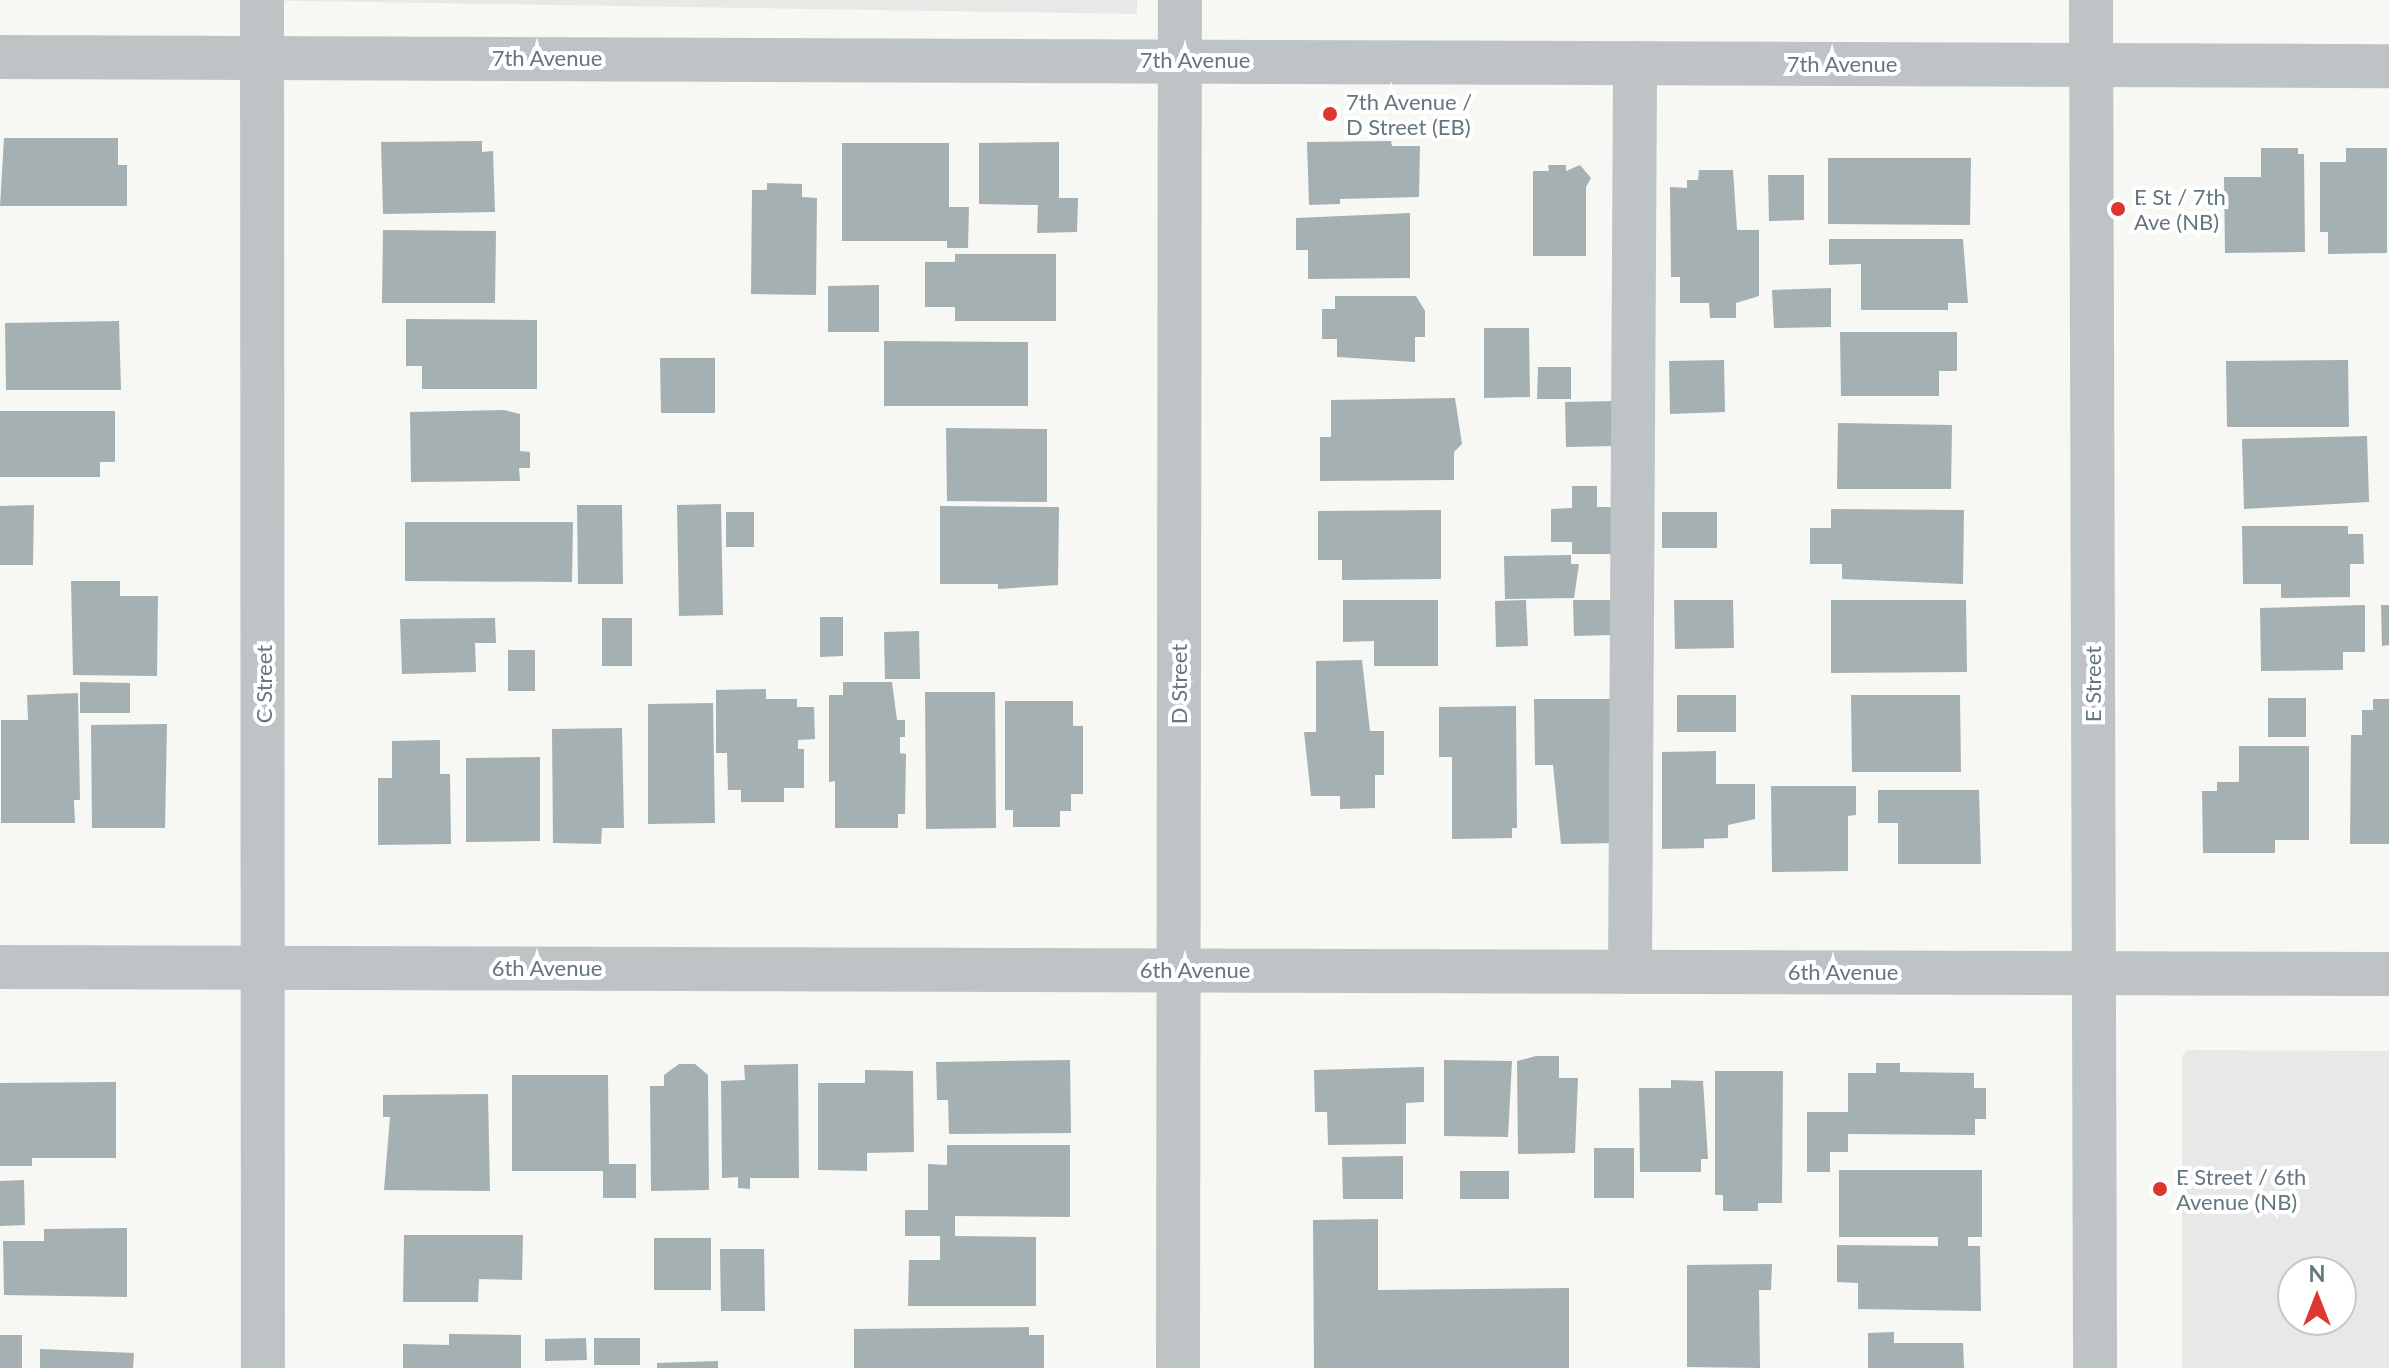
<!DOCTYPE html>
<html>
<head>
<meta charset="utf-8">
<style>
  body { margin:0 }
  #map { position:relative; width:2389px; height:1368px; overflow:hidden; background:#f7f7f4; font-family:Lato,sans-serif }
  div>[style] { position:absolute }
  .built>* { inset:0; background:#e8e8e7 }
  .building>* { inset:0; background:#a5b0b3 }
  .minor>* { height:44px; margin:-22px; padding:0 22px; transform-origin:22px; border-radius:22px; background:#bec4c6 }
  .dots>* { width:22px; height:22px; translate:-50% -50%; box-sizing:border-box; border:4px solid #fff; border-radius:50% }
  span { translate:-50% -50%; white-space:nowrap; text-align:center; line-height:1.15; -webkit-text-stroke:8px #fff; paint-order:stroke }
  .street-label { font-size:22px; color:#63777e }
  .poi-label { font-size:22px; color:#63777e }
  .left { translate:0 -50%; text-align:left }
  .north { position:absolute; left:2277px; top:1256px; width:80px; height:80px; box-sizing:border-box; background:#fff; border:2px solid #c1c9cb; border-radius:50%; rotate:0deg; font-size:22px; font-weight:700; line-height:32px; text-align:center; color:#63777e }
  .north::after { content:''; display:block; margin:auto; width:28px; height:36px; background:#dd372e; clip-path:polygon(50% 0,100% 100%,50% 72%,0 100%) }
</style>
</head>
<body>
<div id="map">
  <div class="built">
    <div style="clip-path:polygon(236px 0,1137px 0,1137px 14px)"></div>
    <div style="clip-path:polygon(evenodd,2187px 1050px,2389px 1051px,2389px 1368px,2182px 1368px,2182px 1056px,2187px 1050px,2341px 1272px,2341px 1320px,2293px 1320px,2293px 1272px,2341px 1272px)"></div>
  </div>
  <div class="building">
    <div style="clip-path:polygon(4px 138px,118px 138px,118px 165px,127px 165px,127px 206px,0 206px)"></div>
    <div style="clip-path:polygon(482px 141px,482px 152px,493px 151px,495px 212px,383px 214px,381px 142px)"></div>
    <div style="clip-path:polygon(1391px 141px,1392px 146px,1420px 146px,1419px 197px,1340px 199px,1340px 204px,1309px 205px,1307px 142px)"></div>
    <div style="clip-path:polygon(1059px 142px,1059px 198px,1078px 198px,1077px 232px,1037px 233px,1038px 205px,979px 204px,979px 143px)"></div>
    <div style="clip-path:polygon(842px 143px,949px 143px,949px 207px,969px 207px,968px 248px,947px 248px,947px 241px,842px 241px)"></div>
    <div style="clip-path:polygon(2261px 148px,2298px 148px,2298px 154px,2304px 154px,2305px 252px,2225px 253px,2224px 177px,2261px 177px)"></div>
    <div style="clip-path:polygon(2346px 148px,2387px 148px,2387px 253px,2328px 254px,2328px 232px,2320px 232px,2320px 162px,2346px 162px)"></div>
    <div style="clip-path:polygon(1828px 158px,1971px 158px,1970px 225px,1828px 224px)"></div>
    <div style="clip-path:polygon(1548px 165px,1566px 165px,1566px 171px,1580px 165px,1591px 178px,1586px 187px,1586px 256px,1533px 256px,1533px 171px,1549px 171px)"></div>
    <div style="clip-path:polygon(1699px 170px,1733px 170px,1737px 230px,1759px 230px,1759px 296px,1736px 303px,1736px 318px,1710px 318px,1709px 303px,1680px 303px,1680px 277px,1671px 277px,1670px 187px,1687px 188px,1687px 180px,1698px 180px)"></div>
    <div style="clip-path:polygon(1768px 175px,1804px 175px,1804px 220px,1769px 221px)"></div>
    <div style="clip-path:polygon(767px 183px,802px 184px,802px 197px,817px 198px,816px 295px,751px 294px,752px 190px,767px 190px)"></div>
    <div style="clip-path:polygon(1410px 213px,1410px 278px,1308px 279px,1308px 250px,1296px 250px,1296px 218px)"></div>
    <div style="clip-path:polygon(383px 230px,496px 231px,495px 303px,382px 303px)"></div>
    <div style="clip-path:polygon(1829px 239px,1963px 239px,1968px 303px,1948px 303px,1948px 310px,1861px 310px,1861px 264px,1829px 265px)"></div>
    <div style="clip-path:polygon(955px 254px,1056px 254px,1056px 321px,955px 321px,955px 307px,925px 307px,925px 262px,955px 262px)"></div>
    <div style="clip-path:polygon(879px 285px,879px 332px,828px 332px,828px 286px)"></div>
    <div style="clip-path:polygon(1831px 288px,1831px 327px,1774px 328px,1772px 290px)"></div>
    <div style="clip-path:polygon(1335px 296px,1416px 296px,1425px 311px,1425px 337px,1415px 337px,1415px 362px,1337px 357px,1337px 339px,1322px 339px,1322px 309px,1335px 309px)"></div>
    <div style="clip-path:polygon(406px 319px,537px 320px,537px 389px,422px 389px,422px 366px,406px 366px)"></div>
    <div style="clip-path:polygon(119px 321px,121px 390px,6px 390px,5px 323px)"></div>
    <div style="clip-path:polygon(1484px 328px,1529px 328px,1530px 397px,1484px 398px)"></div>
    <div style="clip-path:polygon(1840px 332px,1957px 332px,1957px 371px,1939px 371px,1939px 396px,1841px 396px)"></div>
    <div style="clip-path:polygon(884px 341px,1028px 342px,1028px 406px,884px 406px)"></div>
    <div style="clip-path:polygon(660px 358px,715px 358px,715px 413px,661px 413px)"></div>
    <div style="clip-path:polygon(1724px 360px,1725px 412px,1670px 414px,1669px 361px)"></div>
    <div style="clip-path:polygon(2348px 360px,2349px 427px,2227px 427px,2226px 361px)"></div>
    <div style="clip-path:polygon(1538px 367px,1571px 367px,1571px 399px,1537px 399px)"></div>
    <div style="clip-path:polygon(1455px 398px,1462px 444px,1454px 452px,1454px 480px,1320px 481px,1320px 437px,1331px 437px,1331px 400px)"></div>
    <div style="clip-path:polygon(1617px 401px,1617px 446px,1566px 447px,1565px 402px)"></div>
    <div style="clip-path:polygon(504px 410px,520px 414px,520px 451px,530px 452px,530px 468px,519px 468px,520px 481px,411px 482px,410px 412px)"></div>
    <div style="clip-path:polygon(0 411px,115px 411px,115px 462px,100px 462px,100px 477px,0 477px)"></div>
    <div style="clip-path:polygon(1838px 423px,1952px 425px,1951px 489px,1837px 489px)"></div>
    <div style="clip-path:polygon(946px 428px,1047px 429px,1047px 502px,947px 501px)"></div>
    <div style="clip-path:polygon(2367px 436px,2369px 502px,2244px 509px,2242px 439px)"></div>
    <div style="clip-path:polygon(1572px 486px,1597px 486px,1597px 507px,1617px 507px,1617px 554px,1572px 554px,1572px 542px,1551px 542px,1551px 509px,1572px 508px)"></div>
    <div style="clip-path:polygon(721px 504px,723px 615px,679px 616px,677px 505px)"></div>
    <div style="clip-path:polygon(34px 505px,33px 565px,0 565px,0 506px)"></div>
    <div style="clip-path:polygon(577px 505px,622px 505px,623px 584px,578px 584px)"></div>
    <div style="clip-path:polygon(940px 506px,1059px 507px,1058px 585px,998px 589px,998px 584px,940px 584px)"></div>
    <div style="clip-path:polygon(1831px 509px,1964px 510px,1963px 584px,1842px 579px,1842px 564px,1810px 564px,1810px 528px,1831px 528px)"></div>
    <div style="clip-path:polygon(1441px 510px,1441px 579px,1342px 580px,1342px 560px,1318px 560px,1318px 511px)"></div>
    <div style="clip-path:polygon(726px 512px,754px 512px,754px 547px,726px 547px)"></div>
    <div style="clip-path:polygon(1662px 512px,1717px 512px,1717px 548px,1662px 548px)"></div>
    <div style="clip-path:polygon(405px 522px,573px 522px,572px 582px,405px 581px)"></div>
    <div style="clip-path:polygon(2242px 526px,2348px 526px,2348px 534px,2363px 534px,2364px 564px,2350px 564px,2350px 597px,2281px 598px,2281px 584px,2243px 584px)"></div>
    <div style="clip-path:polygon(1571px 555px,1571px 564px,1579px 564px,1574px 598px,1505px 599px,1504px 556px)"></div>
    <div style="clip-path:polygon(71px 581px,120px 581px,120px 596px,158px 596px,157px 676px,73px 675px)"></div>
    <div style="clip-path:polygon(1343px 600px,1438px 600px,1438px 666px,1374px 666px,1374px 641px,1343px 642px)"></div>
    <div style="clip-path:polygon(1526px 600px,1528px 646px,1496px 647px,1495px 601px)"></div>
    <div style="clip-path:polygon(1573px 600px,1610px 600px,1611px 635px,1574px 636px)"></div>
    <div style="clip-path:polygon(1674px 600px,1733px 600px,1734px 648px,1675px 649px)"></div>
    <div style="clip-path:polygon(1831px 600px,1966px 600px,1967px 672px,1831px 673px)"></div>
    <div style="clip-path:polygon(2365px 605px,2365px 652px,2343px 652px,2343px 670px,2261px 671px,2260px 608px)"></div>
    <div style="clip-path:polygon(2381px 605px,2389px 605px,2389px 645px,2382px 646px)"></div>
    <div style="clip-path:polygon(820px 617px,843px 617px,843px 656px,820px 657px)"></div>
    <div style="clip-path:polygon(495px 618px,496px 643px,475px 643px,476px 672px,402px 674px,400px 619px)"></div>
    <div style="clip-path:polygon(602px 618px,632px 618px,632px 666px,602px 666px)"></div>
    <div style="clip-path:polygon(919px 631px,920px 679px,885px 679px,884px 632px)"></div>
    <div style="clip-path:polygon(508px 650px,535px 650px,535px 691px,508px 691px)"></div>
    <div style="clip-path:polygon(1362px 660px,1370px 731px,1384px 731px,1384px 775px,1375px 775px,1375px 808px,1340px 809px,1340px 796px,1311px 796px,1304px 732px,1316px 732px,1316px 661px)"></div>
    <div style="clip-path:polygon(80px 682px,130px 683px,130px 713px,80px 713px)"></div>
    <div style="clip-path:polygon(843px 682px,892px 682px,897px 720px,905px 720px,905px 737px,900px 737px,900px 753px,906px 754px,905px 814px,898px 814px,898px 828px,835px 828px,835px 781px,829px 782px,829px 695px,843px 695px)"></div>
    <div style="clip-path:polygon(766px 689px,766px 699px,797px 699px,797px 707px,814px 707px,815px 739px,798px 740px,798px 749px,804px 749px,804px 788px,784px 788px,784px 802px,741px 802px,741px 790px,728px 790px,727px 753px,716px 753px,716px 690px)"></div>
    <div style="clip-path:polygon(925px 692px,995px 692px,996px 828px,926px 829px)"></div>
    <div style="clip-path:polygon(78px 693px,80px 800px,74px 800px,75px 823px,1px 823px,1px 720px,28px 720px,27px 695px)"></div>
    <div style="clip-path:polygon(1677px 695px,1736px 695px,1736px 732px,1677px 732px)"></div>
    <div style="clip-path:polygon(1851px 695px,1960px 695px,1961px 772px,1852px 772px)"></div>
    <div style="clip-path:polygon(2268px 698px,2306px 698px,2306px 737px,2268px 737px)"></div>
    <div style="clip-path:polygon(1534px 699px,1616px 699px,1618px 843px,1561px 844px,1553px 765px,1535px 765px)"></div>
    <div style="clip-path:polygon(2373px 699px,2389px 699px,2389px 844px,2350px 844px,2351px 735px,2362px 735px,2362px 710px,2373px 710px)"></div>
    <div style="clip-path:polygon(1005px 701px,1073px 701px,1073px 726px,1083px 726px,1083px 794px,1071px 794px,1071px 811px,1060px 811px,1060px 827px,1013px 827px,1013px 810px,1005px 810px)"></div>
    <div style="clip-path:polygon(713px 703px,715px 823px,648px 824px,648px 704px)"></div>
    <div style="clip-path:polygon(1516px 706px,1517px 828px,1512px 828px,1512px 838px,1452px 839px,1452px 757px,1439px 757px,1439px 707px)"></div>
    <div style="clip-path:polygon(167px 724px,165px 828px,92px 828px,91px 725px)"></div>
    <div style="clip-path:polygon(622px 728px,624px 828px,602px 828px,601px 844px,553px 843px,552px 729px)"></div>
    <div style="clip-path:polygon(440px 740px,440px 774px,450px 774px,451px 844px,378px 845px,378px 778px,392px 778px,392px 741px)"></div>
    <div style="clip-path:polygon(2239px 746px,2309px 746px,2309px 840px,2275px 840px,2275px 853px,2203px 853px,2202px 791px,2217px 791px,2217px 782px,2239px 782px)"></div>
    <div style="clip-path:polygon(1716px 751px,1716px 784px,1755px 784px,1755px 819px,1728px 825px,1728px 838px,1704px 839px,1704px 848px,1662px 849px,1662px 752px)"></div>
    <div style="clip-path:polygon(540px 757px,540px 841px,466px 842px,466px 758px)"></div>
    <div style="clip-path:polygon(1771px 786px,1856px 786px,1856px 815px,1848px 816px,1848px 871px,1772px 872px)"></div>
    <div style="clip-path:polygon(1878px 790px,1979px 790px,1981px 864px,1898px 864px,1898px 823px,1878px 823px)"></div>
    <div style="clip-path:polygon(1536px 1056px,1559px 1056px,1559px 1078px,1578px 1078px,1575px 1153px,1518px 1154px,1517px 1061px)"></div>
    <div style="clip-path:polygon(1070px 1060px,1071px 1133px,949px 1134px,948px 1100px,937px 1100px,936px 1062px)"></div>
    <div style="clip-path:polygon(1444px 1060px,1512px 1061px,1508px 1137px,1444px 1136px)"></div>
    <div style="clip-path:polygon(1876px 1063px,1900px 1063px,1900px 1072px,1974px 1073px,1974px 1088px,1986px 1088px,1986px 1119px,1975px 1119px,1975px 1135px,1848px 1134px,1848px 1152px,1830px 1152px,1830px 1172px,1807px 1172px,1807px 1112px,1848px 1112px,1848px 1073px,1876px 1073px)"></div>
    <div style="clip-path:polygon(679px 1064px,695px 1064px,708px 1075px,709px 1190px,651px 1191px,650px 1086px,664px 1086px,664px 1075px)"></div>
    <div style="clip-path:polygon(798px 1064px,799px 1178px,750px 1178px,750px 1189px,738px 1188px,738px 1177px,722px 1178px,721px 1081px,745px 1080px,744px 1065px)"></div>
    <div style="clip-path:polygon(1424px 1067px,1424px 1102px,1406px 1103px,1406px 1144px,1328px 1145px,1327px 1112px,1315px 1112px,1314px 1070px)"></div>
    <div style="clip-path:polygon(865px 1070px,913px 1071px,914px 1152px,867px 1153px,867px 1171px,818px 1170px,818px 1083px,865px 1083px)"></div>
    <div style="clip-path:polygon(1715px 1071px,1783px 1071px,1782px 1203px,1758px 1203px,1758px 1211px,1723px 1211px,1723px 1195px,1715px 1195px)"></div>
    <div style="clip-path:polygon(512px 1075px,608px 1075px,609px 1164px,636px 1164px,636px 1198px,603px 1198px,603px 1171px,512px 1171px)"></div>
    <div style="clip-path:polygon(1671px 1080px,1703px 1081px,1708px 1159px,1701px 1159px,1701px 1172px,1640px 1172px,1639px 1088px,1671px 1088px)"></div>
    <div style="clip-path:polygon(116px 1082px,116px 1158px,32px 1158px,32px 1166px,0 1166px,0 1083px)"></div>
    <div style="clip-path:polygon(488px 1094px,490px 1191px,384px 1190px,390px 1117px,383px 1117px,383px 1095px)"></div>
    <div style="clip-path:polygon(947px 1145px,1070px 1145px,1070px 1217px,955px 1216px,955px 1236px,1036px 1237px,1036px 1306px,908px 1306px,909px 1260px,940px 1260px,940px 1236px,905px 1236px,905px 1210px,928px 1210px,928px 1164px,947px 1165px)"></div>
    <div style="clip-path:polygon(1594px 1148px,1634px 1148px,1634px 1198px,1594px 1198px)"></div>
    <div style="clip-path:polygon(1403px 1156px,1403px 1199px,1343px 1199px,1342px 1157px)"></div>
    <div style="clip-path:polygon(1839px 1170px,1982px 1170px,1982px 1237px,1968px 1237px,1968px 1246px,1980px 1246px,1981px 1311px,1858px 1309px,1858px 1283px,1837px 1282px,1837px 1245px,1938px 1246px,1938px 1237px,1839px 1237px)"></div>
    <div style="clip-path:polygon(1460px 1171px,1509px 1171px,1509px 1199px,1460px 1199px)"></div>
    <div style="clip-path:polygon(24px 1180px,25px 1225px,0 1226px,0 1181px)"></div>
    <div style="clip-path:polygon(1378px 1219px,1378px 1290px,1569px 1288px,1569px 1368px,1314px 1368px,1313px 1220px)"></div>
    <div style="clip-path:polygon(127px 1228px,127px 1297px,4px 1295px,3px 1241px,44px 1241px,44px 1229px)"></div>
    <div style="clip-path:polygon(404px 1235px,523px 1235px,522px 1280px,479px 1279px,478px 1302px,403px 1302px)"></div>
    <div style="clip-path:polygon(654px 1238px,711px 1238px,711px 1290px,654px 1290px)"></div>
    <div style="clip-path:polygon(720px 1249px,764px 1249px,765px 1311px,721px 1311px)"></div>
    <div style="clip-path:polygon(1772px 1264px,1771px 1290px,1759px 1290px,1760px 1368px,1687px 1367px,1687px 1265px)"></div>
    <div style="clip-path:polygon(1029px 1327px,1029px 1335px,1044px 1335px,1044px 1368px,854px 1368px,854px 1329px)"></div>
    <div style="clip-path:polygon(1894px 1332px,1894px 1343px,1963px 1343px,1964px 1368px,1868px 1368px,1868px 1333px)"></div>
    <div style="clip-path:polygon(449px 1334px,521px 1335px,521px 1368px,403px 1368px,403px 1344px,449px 1345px)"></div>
    <div style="clip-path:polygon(0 1335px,22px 1335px,22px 1368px,0 1368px)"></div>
    <div style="clip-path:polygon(586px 1338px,587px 1360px,545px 1361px,545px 1339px)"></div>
    <div style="clip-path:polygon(594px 1338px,640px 1338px,640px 1365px,594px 1365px)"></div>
    <div style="clip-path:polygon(40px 1349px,134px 1353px,133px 1368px,40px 1368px)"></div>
    <div style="clip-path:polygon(718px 1361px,718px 1368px,657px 1368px,657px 1363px)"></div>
  </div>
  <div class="minor">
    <div style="left:262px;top:0;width:1368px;rotate:89.96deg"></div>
    <div style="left:2091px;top:0;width:1368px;rotate:89.83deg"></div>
    <div style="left:0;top:57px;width:2389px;rotate:0.22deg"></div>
    <div style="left:0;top:967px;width:2389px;rotate:0.17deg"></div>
    <div style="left:1630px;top:972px;width:909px;rotate:-89.68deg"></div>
    <div style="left:1178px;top:1368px;width:1368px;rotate:-89.92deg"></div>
  </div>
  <div class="dots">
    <div style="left:1330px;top:114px;background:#dd372e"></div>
    <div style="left:2118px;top:209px;background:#dd372e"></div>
    <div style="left:2160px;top:1189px;background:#dd372e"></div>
  </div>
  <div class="street-label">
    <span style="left:547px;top:58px">7th Avenue</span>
    <span style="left:1195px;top:60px">7th Avenue</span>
    <span style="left:1842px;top:64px">7th Avenue</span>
    <span style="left:264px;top:684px;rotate:-90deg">C Street</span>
    <span style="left:1179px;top:684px;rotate:-90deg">D Street</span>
    <span style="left:2093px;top:684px;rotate:-90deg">E Street</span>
    <span style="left:547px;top:968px">6th Avenue</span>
    <span style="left:1195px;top:970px">6th Avenue</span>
    <span style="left:1843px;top:972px">6th Avenue</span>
  </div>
  <div class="poi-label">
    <span class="left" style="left:1346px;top:114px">7th Avenue /<br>D Street (EB)</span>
    <span class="left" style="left:2134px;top:209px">E St / 7th<br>Ave (NB)</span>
    <span class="left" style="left:2176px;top:1189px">E Street / 6th<br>Avenue (NB)</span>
  </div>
  <div class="north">N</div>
</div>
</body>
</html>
